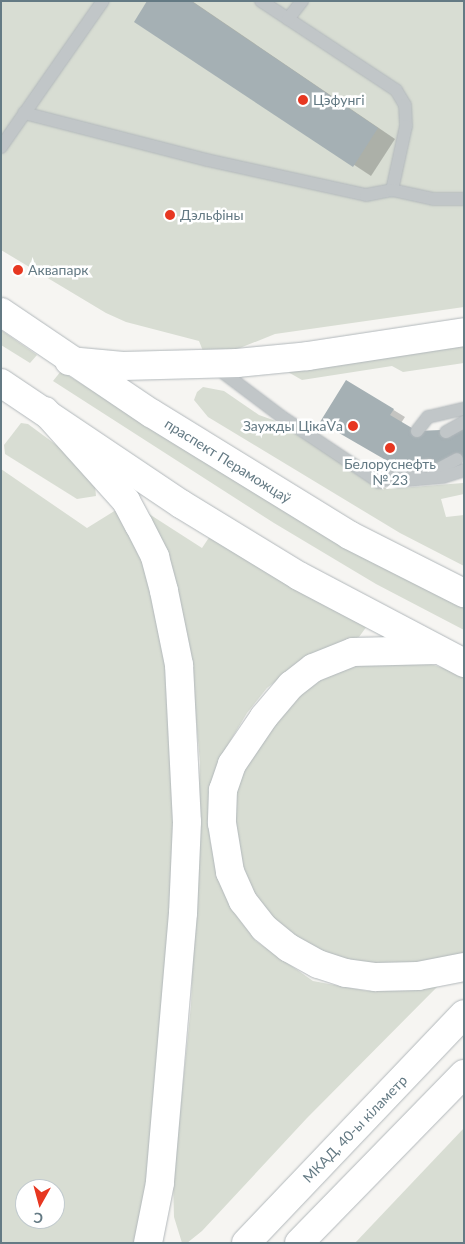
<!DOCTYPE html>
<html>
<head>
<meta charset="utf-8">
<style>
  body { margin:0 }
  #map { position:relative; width:465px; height:1244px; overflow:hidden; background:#f6f5f2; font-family:Lato,sans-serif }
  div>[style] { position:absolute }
  .green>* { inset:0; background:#d8ddd3 }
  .shadow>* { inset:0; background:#0003 }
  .building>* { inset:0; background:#a5b0b4 }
  .roads { filter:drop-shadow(0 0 1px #b2b8bb) drop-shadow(0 0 1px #b2b8bb) }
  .lane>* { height:12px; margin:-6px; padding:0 6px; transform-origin:6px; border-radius:6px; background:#c1c6c8 }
  .primary>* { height:28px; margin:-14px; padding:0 14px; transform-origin:14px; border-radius:14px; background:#fff }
  .highway>* { height:28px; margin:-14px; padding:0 14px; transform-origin:14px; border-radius:14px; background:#fff }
  .dots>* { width:14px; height:14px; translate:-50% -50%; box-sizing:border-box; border:2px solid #fff; border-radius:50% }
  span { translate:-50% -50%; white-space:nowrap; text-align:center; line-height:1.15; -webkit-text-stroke:5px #fff; paint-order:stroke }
  .poi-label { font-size:14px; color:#647a84 }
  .left { translate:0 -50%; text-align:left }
  .right { translate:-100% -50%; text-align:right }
  .street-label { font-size:14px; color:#647a84 }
  .frame { position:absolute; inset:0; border:2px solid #647a84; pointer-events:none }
  .north { position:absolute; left:15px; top:1179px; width:50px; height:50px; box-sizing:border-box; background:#fff; border:1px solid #c1cace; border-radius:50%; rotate:187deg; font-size:14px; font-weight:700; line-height:20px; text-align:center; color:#647a84 }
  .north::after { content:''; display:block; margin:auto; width:18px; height:22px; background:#e73721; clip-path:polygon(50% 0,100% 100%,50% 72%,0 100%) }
</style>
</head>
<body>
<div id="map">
  <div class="green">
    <div style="clip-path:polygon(1px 1px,464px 1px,464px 307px,275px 334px,230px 352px,205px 356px,199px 341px,126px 322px,106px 313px,1px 250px)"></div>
    <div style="clip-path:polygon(1px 330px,37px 355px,30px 363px,1px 345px)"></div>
    <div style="clip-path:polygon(464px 345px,464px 363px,403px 372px,392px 366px,302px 380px,288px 372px)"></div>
    <div style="clip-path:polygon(61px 371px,206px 461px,464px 608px,464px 630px,376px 584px,274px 523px,53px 381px)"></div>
    <div style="clip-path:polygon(203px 387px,224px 391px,259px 415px,273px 420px,387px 489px,463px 483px,464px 494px,441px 499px,446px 517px,464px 515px,464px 566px,400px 533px,208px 417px,194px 400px,197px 392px)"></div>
    <div style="clip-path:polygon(21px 423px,28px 424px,86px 467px,94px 477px,96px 496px,77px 499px,5px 454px,4px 445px)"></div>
    <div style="clip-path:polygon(evenodd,1px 469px,87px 528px,116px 510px,142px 559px,163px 633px,177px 764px,171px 996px,140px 1243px,1px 1243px,1px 469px,25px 1189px,55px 1189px,55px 1219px,25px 1219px,25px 1189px)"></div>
    <div style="clip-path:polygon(146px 512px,202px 548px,210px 536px,367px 626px,359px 637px,299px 663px,267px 688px,247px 713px,220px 758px,212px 783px,210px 840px,223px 887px,233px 911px,256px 941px,313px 981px,367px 991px,442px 982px,307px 1118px,202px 1231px,187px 1243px,182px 1243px,174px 1217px,173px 1181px,191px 1005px,200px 762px,192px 676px)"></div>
    <div style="clip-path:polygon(416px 659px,464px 675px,464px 952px,455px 957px,382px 967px,322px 957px,274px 922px,246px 885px,231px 816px,241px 766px,305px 686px,353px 663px)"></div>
    <div style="clip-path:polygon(464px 1128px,464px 1243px,355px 1243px)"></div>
  </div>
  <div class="shadow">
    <div style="clip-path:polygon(149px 1px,192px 1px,395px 139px,371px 176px,136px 21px)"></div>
    <div style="clip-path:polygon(358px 388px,405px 417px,401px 423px,417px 432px,464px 430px,464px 459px,432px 467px,401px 467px,322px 422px)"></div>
  </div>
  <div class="building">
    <div style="clip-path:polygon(147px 1px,191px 1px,378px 128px,353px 167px,134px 22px)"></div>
    <div style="clip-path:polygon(346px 380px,394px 409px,390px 415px,417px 431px,464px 429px,464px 457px,428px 465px,396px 466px,320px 422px)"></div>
  </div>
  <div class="roads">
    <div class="lane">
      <div style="left:261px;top:1px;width:162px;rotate:33.4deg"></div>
      <div style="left:396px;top:90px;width:17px;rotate:59deg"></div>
      <div style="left:405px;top:105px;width:21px;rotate:87deg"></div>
      <div style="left:406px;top:126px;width:66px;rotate:102.3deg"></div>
      <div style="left:288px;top:19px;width:23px;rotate:-52deg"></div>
      <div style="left:24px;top:113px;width:189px;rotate:14.4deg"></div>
      <div style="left:207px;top:160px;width:163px;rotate:12.4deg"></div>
      <div style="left:366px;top:195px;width:26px;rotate:-11deg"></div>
      <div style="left:392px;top:190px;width:43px;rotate:12.1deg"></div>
      <div style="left:434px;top:199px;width:30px"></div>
      <div style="left:1px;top:147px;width:178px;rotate:-55.1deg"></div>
      <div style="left:217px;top:368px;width:81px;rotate:37deg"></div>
      <div style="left:282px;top:417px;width:117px;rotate:33.8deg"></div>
      <div style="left:379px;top:482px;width:52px;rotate:-19.1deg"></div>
      <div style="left:417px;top:431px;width:18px;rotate:-52deg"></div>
      <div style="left:428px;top:417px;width:37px;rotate:-13deg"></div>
      <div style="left:446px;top:432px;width:21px;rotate:-29deg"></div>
      <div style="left:433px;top:472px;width:27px;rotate:-28deg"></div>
      <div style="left:398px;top:481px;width:45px;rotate:-5.1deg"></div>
      <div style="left:443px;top:477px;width:22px;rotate:-18deg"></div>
    </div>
    <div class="primary">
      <div style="left:1px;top:312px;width:181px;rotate:34deg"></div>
      <div style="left:151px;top:413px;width:233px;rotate:31.6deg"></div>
      <div style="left:349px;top:535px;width:129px;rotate:26.8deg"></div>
      <div style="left:1px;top:383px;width:217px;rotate:33.9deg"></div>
      <div style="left:181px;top:504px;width:138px;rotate:31.4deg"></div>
      <div style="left:299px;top:576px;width:187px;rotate:27.8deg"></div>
    </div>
    <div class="highway">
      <div style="left:69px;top:361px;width:54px;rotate:5.3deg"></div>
      <div style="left:123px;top:366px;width:114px;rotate:-1.5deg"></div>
      <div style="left:237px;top:363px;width:71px;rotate:-5.6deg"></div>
      <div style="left:308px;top:356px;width:158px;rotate:-8.7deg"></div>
      <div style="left:45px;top:411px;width:121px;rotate:48deg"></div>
      <div style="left:126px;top:501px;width:27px;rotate:62deg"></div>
      <div style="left:139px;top:525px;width:36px;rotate:63deg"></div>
      <div style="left:155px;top:557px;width:35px;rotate:75deg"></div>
      <div style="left:164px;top:591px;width:76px;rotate:78.5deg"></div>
      <div style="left:179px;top:665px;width:157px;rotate:87.1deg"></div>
      <div style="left:187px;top:822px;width:91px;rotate:92.5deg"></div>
      <div style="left:183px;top:913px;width:271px;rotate:94.9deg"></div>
      <div style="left:160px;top:1183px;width:61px;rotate:101.3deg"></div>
      <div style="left:437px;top:650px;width:84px;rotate:178.6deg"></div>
      <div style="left:353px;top:652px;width:43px;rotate:158.2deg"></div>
      <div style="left:313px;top:668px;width:28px;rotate:142deg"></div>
      <div style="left:291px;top:685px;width:42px;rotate:130.2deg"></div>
      <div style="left:264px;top:717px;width:57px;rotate:124.2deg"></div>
      <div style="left:232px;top:764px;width:28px;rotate:109deg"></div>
      <div style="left:223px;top:790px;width:33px;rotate:92deg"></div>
      <div style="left:222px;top:823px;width:50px;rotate:80.7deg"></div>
      <div style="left:230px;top:872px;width:32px;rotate:66deg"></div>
      <div style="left:243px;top:901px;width:34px;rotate:52deg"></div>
      <div style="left:264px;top:928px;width:32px;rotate:39deg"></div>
      <div style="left:289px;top:948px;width:33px;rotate:29deg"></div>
      <div style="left:318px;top:964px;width:29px;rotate:18deg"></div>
      <div style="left:346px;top:973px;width:30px;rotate:8deg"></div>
      <div style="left:376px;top:977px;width:42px;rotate:-1.4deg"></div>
      <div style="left:418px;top:976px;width:47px;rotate:-11.1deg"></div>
      <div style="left:246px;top:1243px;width:316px;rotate:-46.4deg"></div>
      <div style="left:299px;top:1243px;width:236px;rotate:-45.7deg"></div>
    </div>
  </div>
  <div class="dots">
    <div style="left:303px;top:100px;background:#e73721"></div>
    <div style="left:170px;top:215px;background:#e73721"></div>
    <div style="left:18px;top:270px;background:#e73721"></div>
    <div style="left:353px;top:426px;background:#e73721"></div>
    <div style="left:390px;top:448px;background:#e73721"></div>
  </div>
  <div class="poi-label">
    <span class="left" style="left:313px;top:100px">Цэфунгі</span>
    <span class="left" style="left:180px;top:215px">Дэльфіны</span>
    <span class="left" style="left:28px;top:270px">Аквапарк</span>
    <span class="right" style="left:343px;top:426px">Заужды ЦікаVа</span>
    <span style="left:390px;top:472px">Белоруснефть<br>№ 23</span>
  </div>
  <div class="street-label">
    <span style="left:228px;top:461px;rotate:32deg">праспект Пераможцаў</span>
    <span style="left:355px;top:1129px;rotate:-46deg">МКАД, 40-ы кіламетр</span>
  </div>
  <div class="frame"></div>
  <div class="north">С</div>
</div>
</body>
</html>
